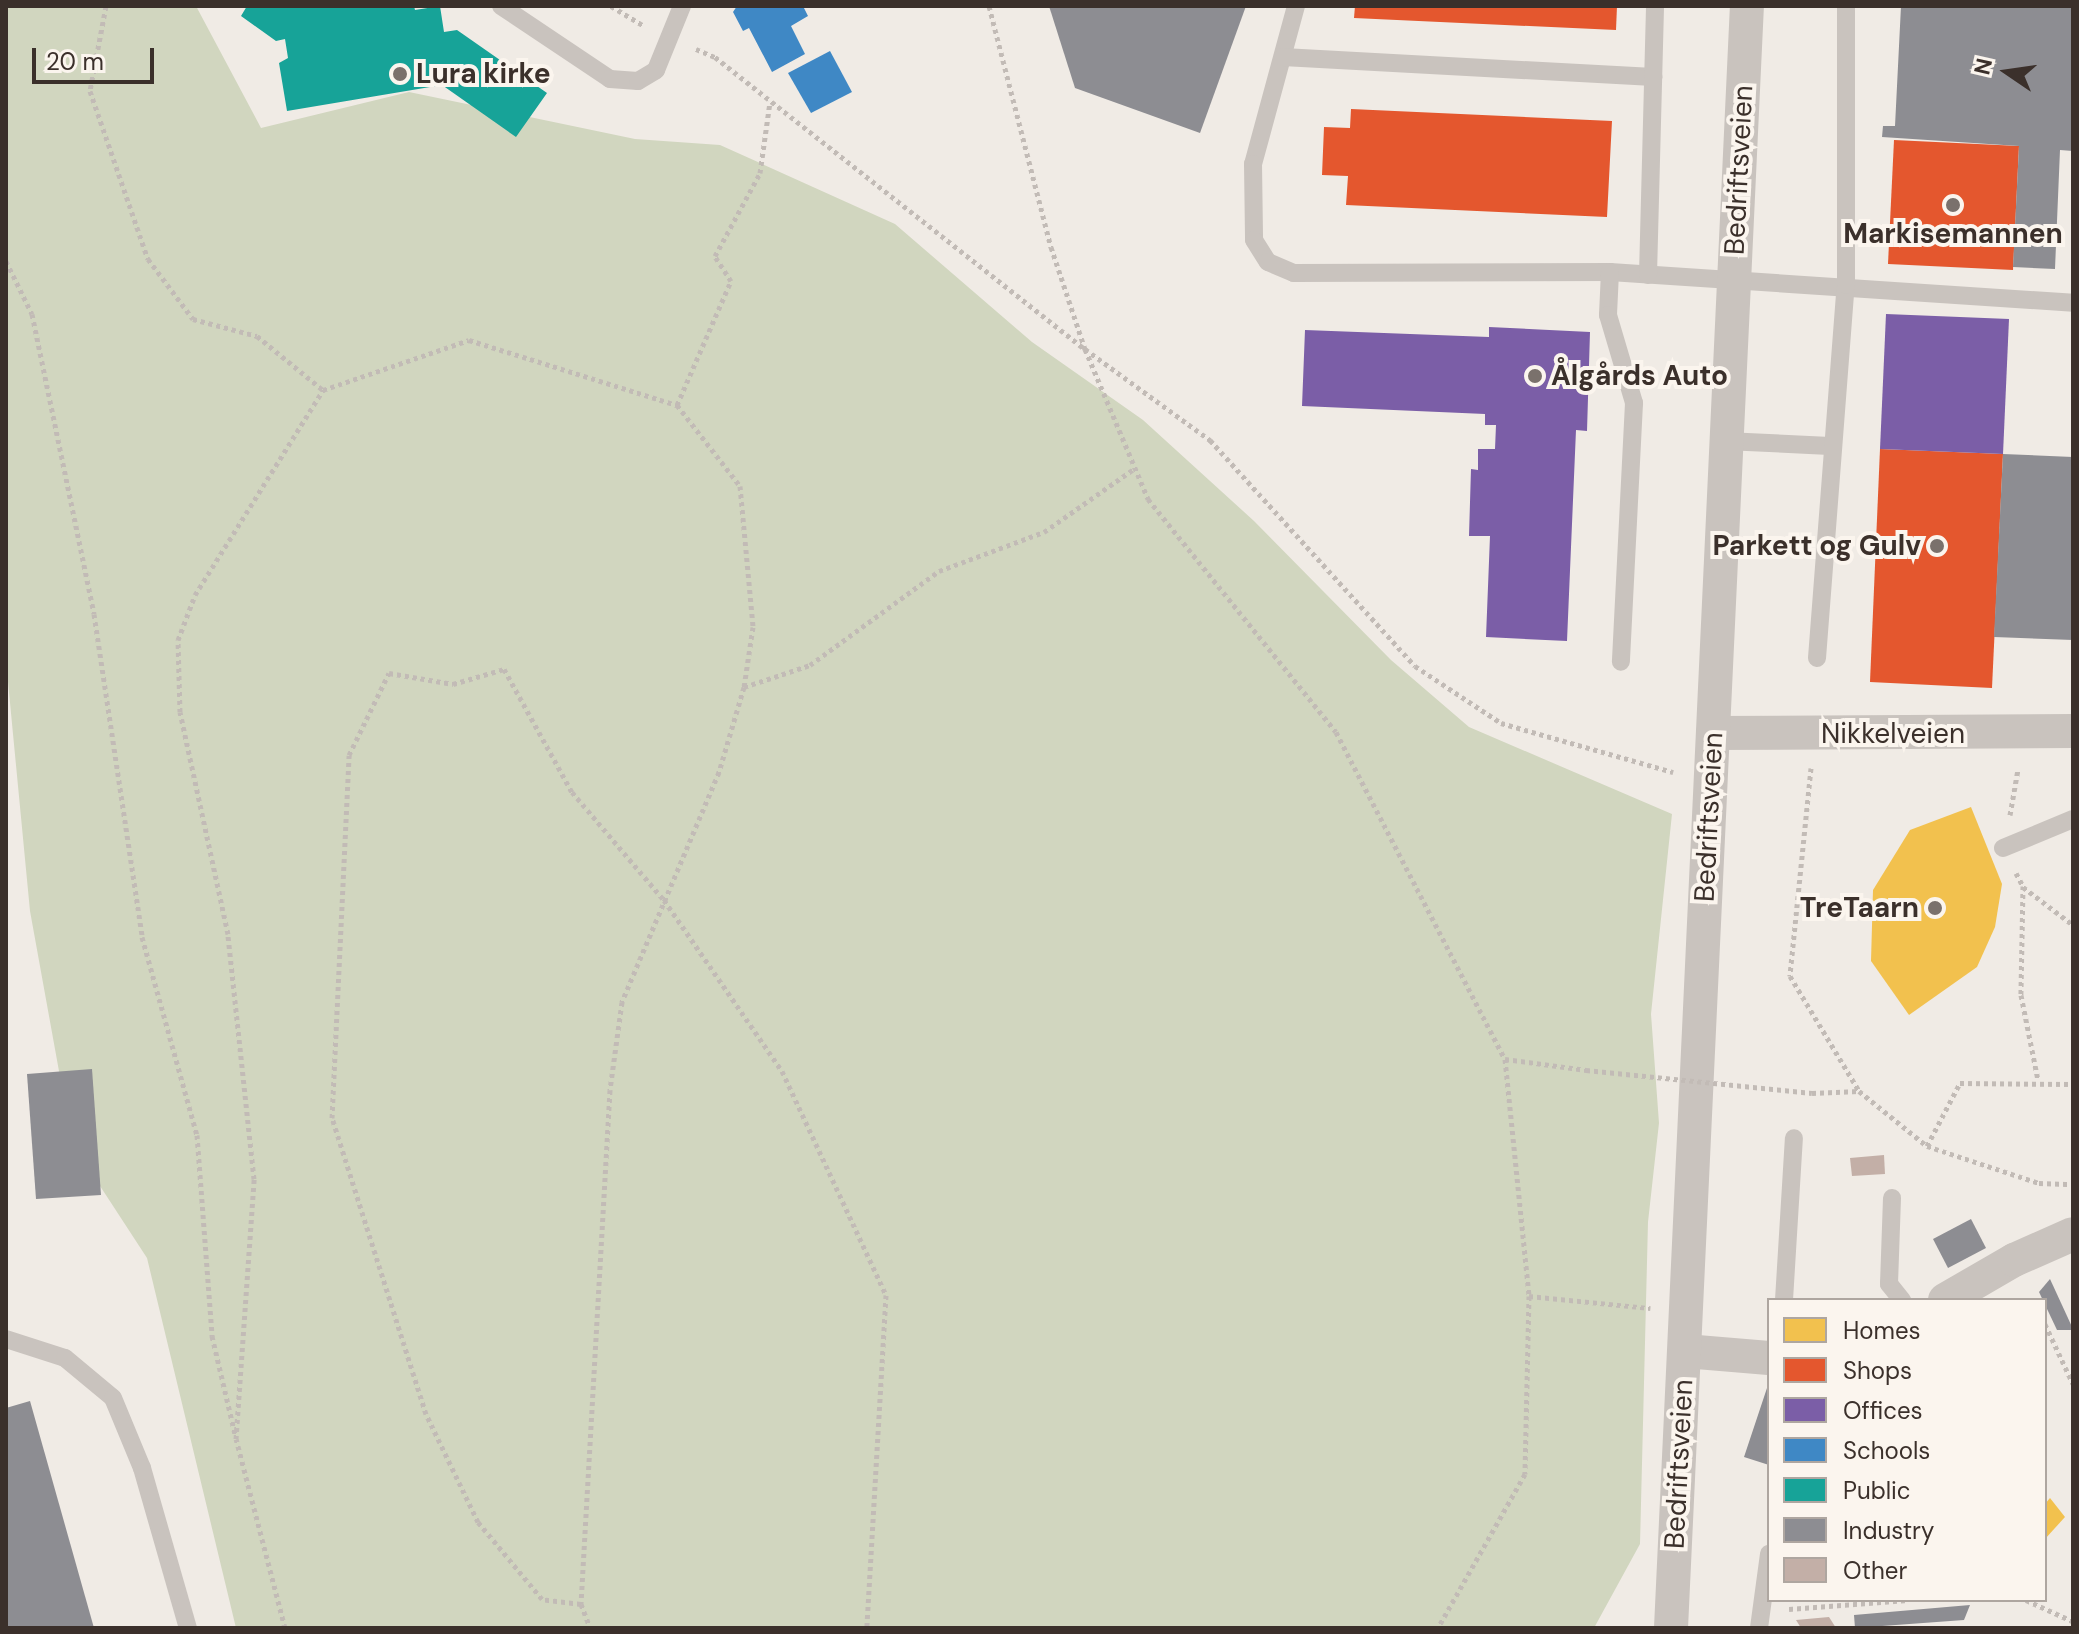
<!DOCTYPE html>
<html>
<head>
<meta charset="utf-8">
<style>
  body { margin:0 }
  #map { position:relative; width:2079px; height:1634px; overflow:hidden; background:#f0ebe5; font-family:"DM Sans",sans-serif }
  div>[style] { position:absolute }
  .green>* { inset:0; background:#d1d6bf }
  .homes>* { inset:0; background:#f2c14e }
  .shops>* { inset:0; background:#e4572e }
  .offices>* { inset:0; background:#7b5ea7 }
  .schools>* { inset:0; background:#3f88c5 }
  .public>* { inset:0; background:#17a398 }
  .industry>* { inset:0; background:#8d8d92 }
  .building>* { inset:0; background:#c3afa7 }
  .path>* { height:5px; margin-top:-2.5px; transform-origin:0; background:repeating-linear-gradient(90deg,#c2bbb6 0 4px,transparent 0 8px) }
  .service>* { height:18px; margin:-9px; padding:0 9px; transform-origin:9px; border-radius:9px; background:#c9c3be }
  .minor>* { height:34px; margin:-17px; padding:0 17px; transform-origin:17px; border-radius:17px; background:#c9c3be }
  .path-bridge>* { height:5px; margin-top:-2.5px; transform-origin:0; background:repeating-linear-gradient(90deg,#c2bbb6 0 4px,transparent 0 8px) }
  .dots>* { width:22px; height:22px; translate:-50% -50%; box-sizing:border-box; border:4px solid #fbf5ee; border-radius:50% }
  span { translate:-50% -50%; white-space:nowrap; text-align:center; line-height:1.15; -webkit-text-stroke:8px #fbf5ee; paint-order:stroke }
  .poi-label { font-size:28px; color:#3b302b; font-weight:700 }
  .left { translate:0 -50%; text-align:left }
  .right { translate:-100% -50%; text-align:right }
  .street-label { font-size:28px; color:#3b302b }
  .frame { position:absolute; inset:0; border:8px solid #3b302b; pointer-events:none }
  .legend { position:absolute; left:1767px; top:1298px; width:280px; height:304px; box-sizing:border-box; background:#fbf5ee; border:2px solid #aea6a0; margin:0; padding:10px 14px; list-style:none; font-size:24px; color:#3b302b }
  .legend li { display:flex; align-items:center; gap:16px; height:40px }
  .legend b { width:40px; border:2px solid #aea6a0 }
  .north { position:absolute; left:1967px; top:32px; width:80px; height:80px; -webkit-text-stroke:6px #fbf5ee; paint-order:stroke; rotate:283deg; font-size:22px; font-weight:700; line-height:32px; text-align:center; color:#3b302b }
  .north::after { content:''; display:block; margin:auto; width:28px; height:36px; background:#3b302b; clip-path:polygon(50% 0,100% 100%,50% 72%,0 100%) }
  .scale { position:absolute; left:32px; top:48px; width:122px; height:36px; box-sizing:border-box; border:4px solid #3b302b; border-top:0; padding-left:10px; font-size:24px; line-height:28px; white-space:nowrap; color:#3b302b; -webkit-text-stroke:6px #fbf5ee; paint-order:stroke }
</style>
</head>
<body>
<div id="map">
  <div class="green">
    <div style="clip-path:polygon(6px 6px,196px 6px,261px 128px,409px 92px,635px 139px,720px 145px,895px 224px,1032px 342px,1143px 420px,1254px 521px,1391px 660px,1469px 727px,1672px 814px,1651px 1014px,1659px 1123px,1648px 1222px,1640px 1544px,1594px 1628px,236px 1628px,147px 1258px,72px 1143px,30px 911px,6px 661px)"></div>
  </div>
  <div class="homes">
    <div style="clip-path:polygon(1971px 807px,2002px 884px,1995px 927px,1977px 967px,1909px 1015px,1871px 961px,1873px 890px,1910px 830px)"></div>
    <div style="clip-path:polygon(2050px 1498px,2065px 1517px,2045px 1539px,2045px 1504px)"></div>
  </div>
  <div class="shops">
    <div style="clip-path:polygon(1355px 6px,1617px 6px,1616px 30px,1354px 18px)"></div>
    <div style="clip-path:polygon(1351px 109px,1612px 121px,1607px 217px,1346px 205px,1348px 176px,1322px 175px,1324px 127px,1350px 128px)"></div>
    <div style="clip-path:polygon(1894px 140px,2019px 146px,2013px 270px,1888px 264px)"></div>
    <div style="clip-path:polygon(1880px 449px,2003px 454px,1992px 688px,1870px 682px)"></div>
  </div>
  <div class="offices">
    <div style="clip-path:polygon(1886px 314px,2009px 319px,2003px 454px,1880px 449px)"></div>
    <div style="clip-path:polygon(1489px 327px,1590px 332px,1587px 431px,1576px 430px,1567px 641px,1486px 637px,1490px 536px,1469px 536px,1471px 469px,1478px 470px,1478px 449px,1495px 449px,1496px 425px,1485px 425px,1485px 414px,1302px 406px,1305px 330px,1489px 337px)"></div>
  </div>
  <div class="schools">
    <div style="clip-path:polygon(737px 6px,803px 6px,808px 16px,791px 26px,805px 54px,772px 72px,749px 28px,743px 31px,733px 12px)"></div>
    <div style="clip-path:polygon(830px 51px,852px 92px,811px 113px,788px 73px)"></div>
  </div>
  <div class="public">
    <div style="clip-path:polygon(247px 6px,414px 6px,415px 10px,440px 6px,444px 32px,457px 30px,547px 93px,516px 137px,442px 85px,287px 111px,279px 63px,288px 58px,285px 39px,276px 41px,241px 16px)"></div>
  </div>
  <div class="industry">
    <div style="clip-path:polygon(1049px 6px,1246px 6px,1200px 133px,1075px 88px)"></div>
    <div style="clip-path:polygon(1901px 6px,2073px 6px,2073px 151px,2060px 150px,2055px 269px,2013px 267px,2019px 146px,1882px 137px,1883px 126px,1895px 126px)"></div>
    <div style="clip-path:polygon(2003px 454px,2073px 457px,2073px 640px,1994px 637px)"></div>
    <div style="clip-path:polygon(92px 1069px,101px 1195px,36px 1199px,27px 1074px)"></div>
    <div style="clip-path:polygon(1971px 1219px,1986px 1248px,1948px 1268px,1933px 1239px)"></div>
    <div style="clip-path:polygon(2050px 1279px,2073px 1329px,2073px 1330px,2057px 1330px,2039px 1292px)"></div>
    <div style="clip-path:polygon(1769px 1382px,1769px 1465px,1744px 1457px)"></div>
    <div style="clip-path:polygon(30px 1401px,94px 1628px,6px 1628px,6px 1408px)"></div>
    <div style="clip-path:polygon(1970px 1605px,1964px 1620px,1855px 1628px,1854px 1615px)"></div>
  </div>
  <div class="building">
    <div style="clip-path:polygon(1884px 1155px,1885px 1174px,1852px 1176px,1850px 1158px)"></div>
    <div style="clip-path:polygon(1829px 1617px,1836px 1628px,1801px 1628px,1796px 1620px)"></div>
  </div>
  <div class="path">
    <div style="left:106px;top:6px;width:86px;rotate:100.7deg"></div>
    <div style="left:90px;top:91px;width:178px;rotate:71deg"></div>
    <div style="left:148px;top:259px;width:75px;rotate:53.1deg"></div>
    <div style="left:193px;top:319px;width:66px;rotate:14.9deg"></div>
    <div style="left:257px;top:336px;width:85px;rotate:39.3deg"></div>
    <div style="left:611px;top:6px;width:37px;rotate:31deg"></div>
    <div style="left:989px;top:6px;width:249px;rotate:75.6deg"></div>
    <div style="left:1051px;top:247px;width:108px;rotate:71.6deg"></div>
    <div style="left:1085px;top:349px;width:163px;rotate:67.2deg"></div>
    <div style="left:1148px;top:499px;width:299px;rotate:51.1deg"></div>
    <div style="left:1336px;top:732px;width:368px;rotate:62.7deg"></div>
    <div style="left:1505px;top:1059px;width:238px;rotate:84.2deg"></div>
    <div style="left:1529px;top:1296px;width:178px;rotate:91.3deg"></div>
    <div style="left:1525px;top:1474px;width:177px;rotate:119.5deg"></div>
    <div style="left:696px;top:49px;width:21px;rotate:23deg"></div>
    <div style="left:715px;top:57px;width:471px;rotate:38.3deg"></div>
    <div style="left:1085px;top:349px;width:155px;rotate:36.1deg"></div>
    <div style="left:1210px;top:440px;width:305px;rotate:47.8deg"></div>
    <div style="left:1415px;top:666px;width:103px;rotate:33.5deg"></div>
    <div style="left:1501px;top:723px;width:179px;rotate:15.9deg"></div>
    <div style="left:6px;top:261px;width:59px;rotate:63.9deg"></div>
    <div style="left:32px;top:314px;width:306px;rotate:78.3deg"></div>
    <div style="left:94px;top:614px;width:327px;rotate:81.5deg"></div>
    <div style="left:142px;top:937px;width:205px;rotate:74.5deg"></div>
    <div style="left:197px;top:1135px;width:202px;rotate:85.7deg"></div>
    <div style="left:212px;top:1336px;width:101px;rotate:76.8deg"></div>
    <div style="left:677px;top:405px;width:135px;rotate:-66.5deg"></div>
    <div style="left:731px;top:281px;width:30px;rotate:-123deg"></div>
    <div style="left:715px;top:256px;width:94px;rotate:-61.5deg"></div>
    <div style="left:760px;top:173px;width:72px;rotate:-82deg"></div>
    <div style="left:744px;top:687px;width:70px;rotate:-18.4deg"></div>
    <div style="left:810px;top:665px;width:160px;rotate:-36.1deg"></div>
    <div style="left:939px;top:571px;width:112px;rotate:-20.4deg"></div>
    <div style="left:1044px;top:532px;width:111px;rotate:-35.1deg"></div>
    <div style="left:1811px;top:768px;width:209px;rotate:95.8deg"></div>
    <div style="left:1790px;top:976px;width:134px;rotate:59deg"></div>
    <div style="left:1859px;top:1091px;width:87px;rotate:39deg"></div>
    <div style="left:1927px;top:1146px;width:118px;rotate:18.3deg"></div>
    <div style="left:2039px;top:1183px;width:34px;rotate:2deg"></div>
    <div style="left:2010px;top:815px;width:47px;rotate:-80.1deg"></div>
    <div style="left:2016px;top:873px;width:15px;rotate:62deg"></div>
    <div style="left:2023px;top:886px;width:109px;rotate:91.1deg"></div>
    <div style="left:2021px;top:995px;width:87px;rotate:78.7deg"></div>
    <div style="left:2023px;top:887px;width:63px;rotate:37.2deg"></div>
    <div style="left:1505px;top:1059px;width:82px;rotate:7.7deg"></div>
    <div style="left:1812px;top:1093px;width:47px;rotate:-2.4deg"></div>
    <div style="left:1927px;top:1146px;width:71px;rotate:-62.4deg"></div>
    <div style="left:1960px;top:1083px;width:113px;rotate:0.5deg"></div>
    <div style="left:1529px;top:1296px;width:122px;rotate:5.7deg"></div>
    <div style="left:2045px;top:1324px;width:66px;rotate:65deg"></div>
    <div style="left:2026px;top:1600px;width:51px;rotate:24.5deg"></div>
    <div style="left:581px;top:1604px;width:39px;rotate:-173deg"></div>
    <div style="left:542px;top:1599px;width:100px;rotate:-129.7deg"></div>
    <div style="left:478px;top:1522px;width:120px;rotate:-115.7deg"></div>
    <div style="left:426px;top:1414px;width:311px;rotate:-107.6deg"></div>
    <div style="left:332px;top:1118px;width:363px;rotate:-87.3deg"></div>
    <div style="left:349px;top:755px;width:91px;rotate:-64deg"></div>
    <div style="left:389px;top:673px;width:65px;rotate:9.8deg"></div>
    <div style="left:453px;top:684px;width:53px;rotate:-16.4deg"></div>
    <div style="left:504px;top:669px;width:141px;rotate:61.1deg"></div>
    <div style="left:572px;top:792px;width:142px;rotate:49.6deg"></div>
    <div style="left:664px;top:900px;width:208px;rotate:55.4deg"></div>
    <div style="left:782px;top:1071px;width:247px;rotate:65.1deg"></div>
    <div style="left:886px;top:1295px;width:334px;rotate:93.3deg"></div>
    <div style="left:1789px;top:1609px;width:119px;rotate:-4.3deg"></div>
    <div style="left:285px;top:1628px;width:195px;rotate:-104.5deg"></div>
    <div style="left:236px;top:1439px;width:261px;rotate:-86deg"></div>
    <div style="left:254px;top:1179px;width:246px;rotate:-96.1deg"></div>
    <div style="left:228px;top:934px;width:227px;rotate:-102.2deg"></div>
    <div style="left:180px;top:712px;width:72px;rotate:-91.6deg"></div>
    <div style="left:178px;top:640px;width:48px;rotate:-69.3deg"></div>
    <div style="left:195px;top:595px;width:242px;rotate:-58deg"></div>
    <div style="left:323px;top:390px;width:154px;rotate:-18.9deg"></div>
    <div style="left:469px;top:340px;width:218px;rotate:17.4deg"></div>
    <div style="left:677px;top:405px;width:103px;rotate:52.1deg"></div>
    <div style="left:740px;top:486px;width:142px;rotate:84.7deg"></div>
    <div style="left:753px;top:627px;width:61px;rotate:98.5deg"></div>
    <div style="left:744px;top:687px;width:89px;rotate:106.4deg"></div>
    <div style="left:719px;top:772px;width:250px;rotate:112.9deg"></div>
    <div style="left:622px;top:1002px;width:89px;rotate:97.8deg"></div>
    <div style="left:610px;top:1090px;width:515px;rotate:93.23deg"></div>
    <div style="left:581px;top:1604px;width:26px;rotate:69deg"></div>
  </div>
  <div class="service">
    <div style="left:501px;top:6px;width:131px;rotate:33.8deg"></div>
    <div style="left:610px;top:79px;width:28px;rotate:4deg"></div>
    <div style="left:638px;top:81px;width:21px;rotate:-31deg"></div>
    <div style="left:656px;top:70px;width:69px;rotate:-67.9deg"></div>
    <div style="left:1296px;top:6px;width:164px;rotate:105.2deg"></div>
    <div style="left:1253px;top:164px;width:76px;rotate:89.2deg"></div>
    <div style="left:1254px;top:240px;width:26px;rotate:58deg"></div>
    <div style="left:1268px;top:262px;width:28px;rotate:23deg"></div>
    <div style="left:1294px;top:273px;width:316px;rotate:-0.2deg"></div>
    <div style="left:1610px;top:272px;width:464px;rotate:3.8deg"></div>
    <div style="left:1283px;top:57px;width:371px;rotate:3.1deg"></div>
    <div style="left:1610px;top:272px;width:43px;rotate:92.7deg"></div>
    <div style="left:1608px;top:315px;width:92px;rotate:73.5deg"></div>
    <div style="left:1634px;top:403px;width:259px;rotate:92.9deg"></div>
    <div style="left:1648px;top:275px;width:269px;rotate:-88.5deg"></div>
    <div style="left:1725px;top:441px;width:105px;rotate:2.7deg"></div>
    <div style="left:1817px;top:658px;width:374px;rotate:-85.6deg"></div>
    <div style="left:1846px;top:285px;width:279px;rotate:-90deg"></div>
    <div style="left:2003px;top:848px;width:76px;rotate:-22.5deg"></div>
    <div style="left:1892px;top:1198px;width:86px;rotate:92deg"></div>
    <div style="left:1889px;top:1284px;width:21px;rotate:51deg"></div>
    <div style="left:1784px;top:1300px;width:162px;rotate:-86.5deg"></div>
    <div style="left:6px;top:1339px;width:62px;rotate:17.9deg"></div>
    <div style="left:65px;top:1358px;width:62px;rotate:39.8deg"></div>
    <div style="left:113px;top:1398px;width:76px;rotate:67.5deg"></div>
    <div style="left:142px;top:1468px;width:166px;rotate:74deg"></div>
    <div style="left:1759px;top:1628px;width:75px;rotate:-82.3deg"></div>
  </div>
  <div class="minor">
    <div style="left:1713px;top:733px;width:360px;rotate:-0.3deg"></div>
    <div style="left:1945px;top:1300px;width:80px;rotate:-30.1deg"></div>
    <div style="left:2014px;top:1260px;width:64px;rotate:-23.8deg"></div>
    <div style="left:1685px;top:1351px;width:84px;rotate:4.8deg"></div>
    <div style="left:1671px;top:1628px;width:1624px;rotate:-87.32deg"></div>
  </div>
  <div class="path-bridge">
    <div style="left:1586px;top:1070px;width:227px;rotate:5.8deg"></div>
  </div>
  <div class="dots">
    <div style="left:400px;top:74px;background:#7a716c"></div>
    <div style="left:1953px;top:205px;background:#7a716c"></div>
    <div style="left:1535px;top:376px;background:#7a716c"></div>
    <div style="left:1937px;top:546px;background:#7a716c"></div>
    <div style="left:1935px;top:908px;background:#7a716c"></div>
  </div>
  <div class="poi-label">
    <span class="left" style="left:416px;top:74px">Lura kirke</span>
    <span style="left:1953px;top:234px">Markisemannen</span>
    <span class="left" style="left:1551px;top:376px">Ålgårds Auto</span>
    <span class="right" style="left:1921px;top:546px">Parkett og Gulv</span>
    <span class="right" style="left:1919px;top:908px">TreTaarn</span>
  </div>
  <div class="street-label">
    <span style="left:1739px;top:170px;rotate:-87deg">Bedriftsveien</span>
    <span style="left:1893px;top:734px">Nikkelveien</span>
    <span style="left:1709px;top:817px;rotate:-87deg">Bedriftsveien</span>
    <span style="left:1679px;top:1464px;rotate:-87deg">Bedriftsveien</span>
  </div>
  <div class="frame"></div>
  <ul class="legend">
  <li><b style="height:22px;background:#f2c14e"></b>Homes</li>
  <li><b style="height:22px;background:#e4572e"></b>Shops</li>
  <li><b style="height:22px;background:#7b5ea7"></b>Offices</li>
  <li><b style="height:22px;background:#3f88c5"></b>Schools</li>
  <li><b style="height:22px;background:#17a398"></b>Public</li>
  <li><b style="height:22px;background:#8d8d92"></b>Industry</li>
  <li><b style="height:22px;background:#c3afa7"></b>Other</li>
  </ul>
  <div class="north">N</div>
  <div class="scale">20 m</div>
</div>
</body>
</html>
